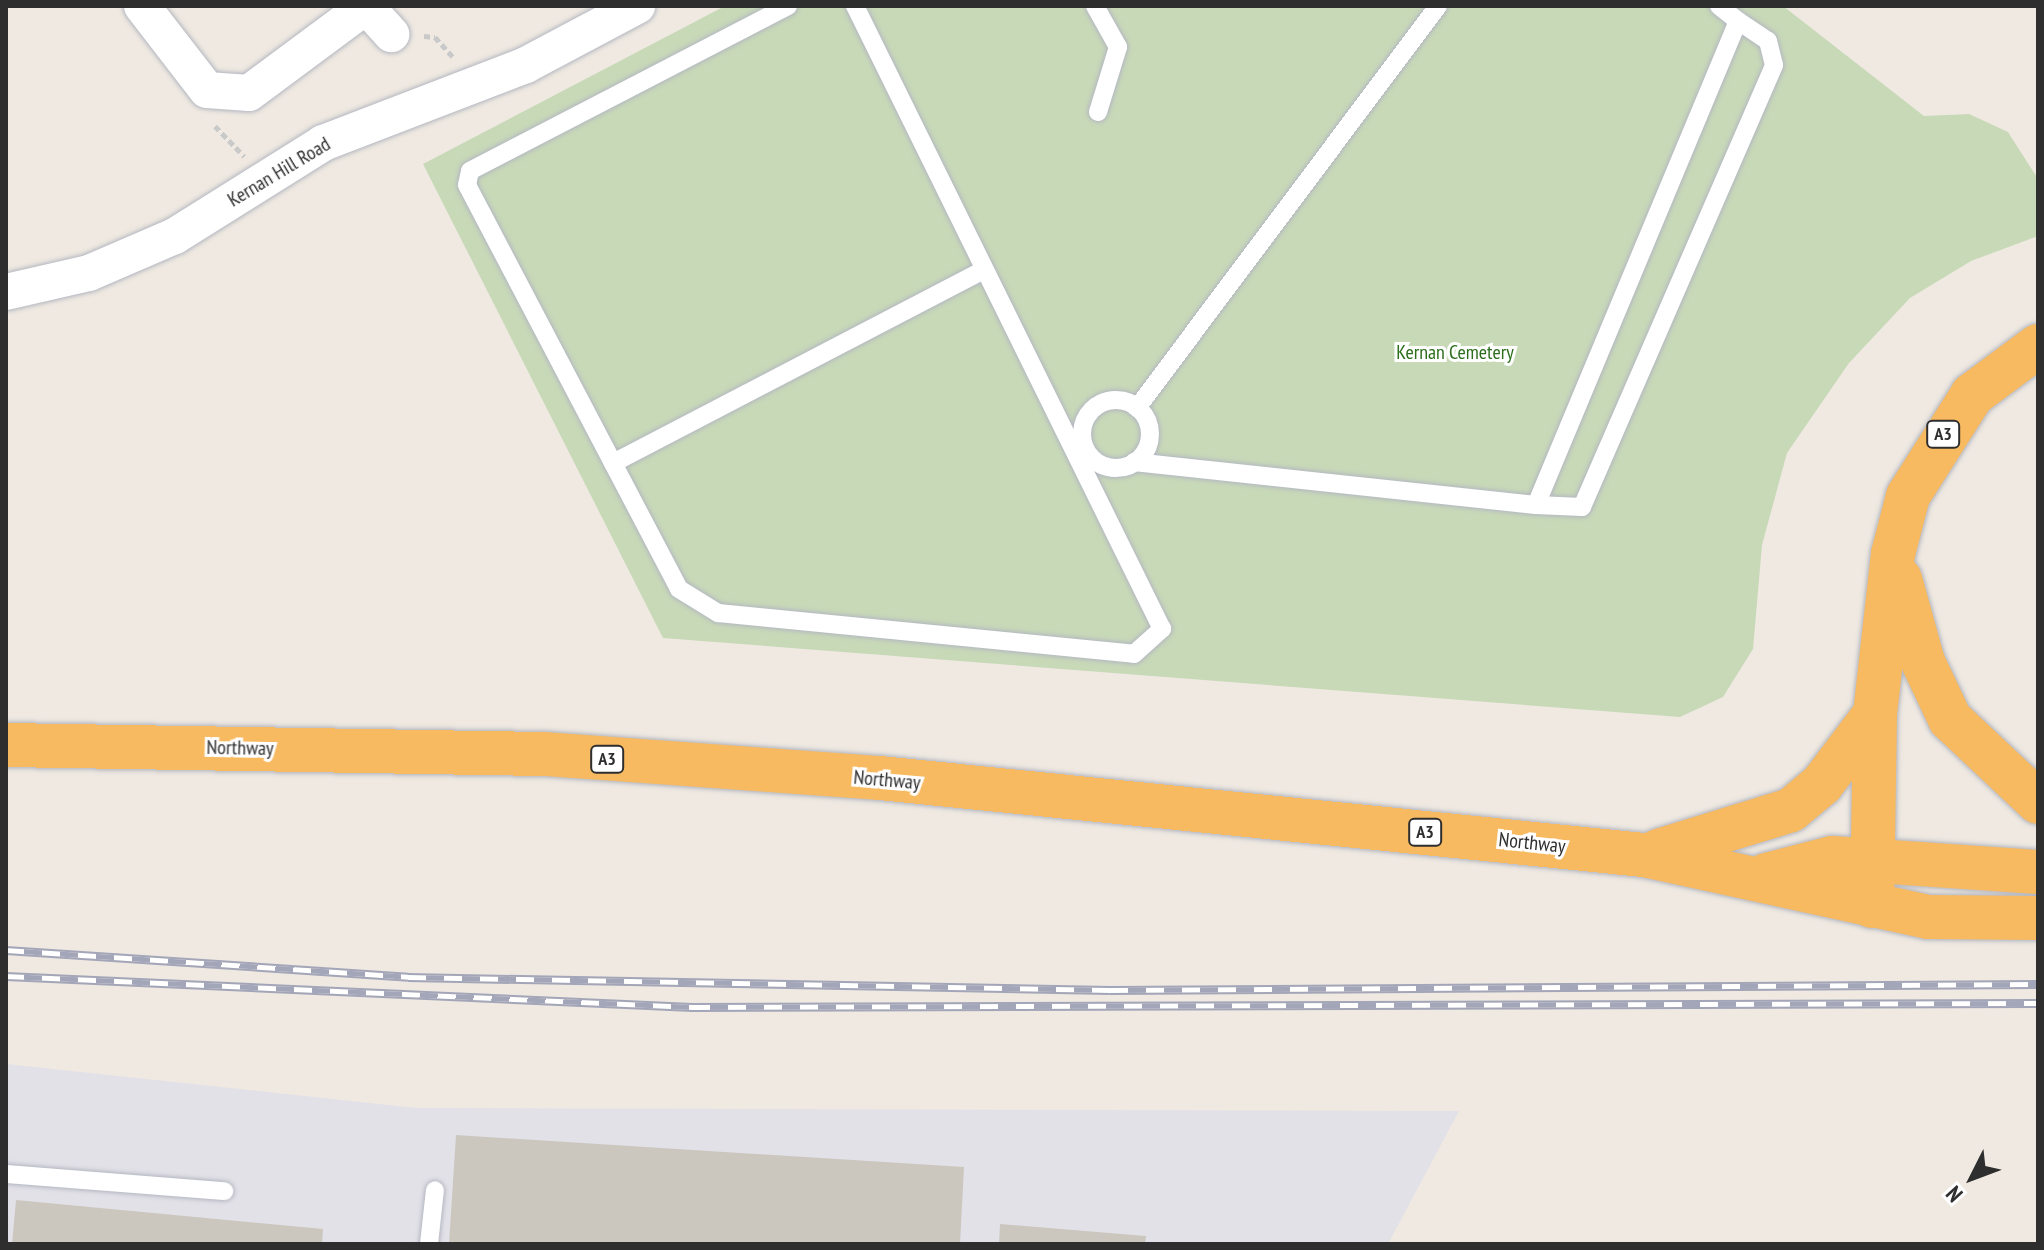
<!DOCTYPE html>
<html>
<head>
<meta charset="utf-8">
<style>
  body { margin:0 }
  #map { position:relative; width:2044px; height:1250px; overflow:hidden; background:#efe9e1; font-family:"PT Sans Narrow",sans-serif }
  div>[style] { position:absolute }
  .industrial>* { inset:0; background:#e3e1e8 }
  .cemetery>* { inset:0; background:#c8d9b8 }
  .building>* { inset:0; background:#cbc7bf }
  .path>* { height:5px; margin-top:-2.5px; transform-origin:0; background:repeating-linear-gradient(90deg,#c9c9c9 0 6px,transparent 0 10px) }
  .roads { filter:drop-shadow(0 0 2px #b4b7c1) drop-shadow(0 0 2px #b4b7c1) }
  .service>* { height:18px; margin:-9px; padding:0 9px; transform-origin:9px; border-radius:9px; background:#fff }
  .service>.ring { margin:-9px; padding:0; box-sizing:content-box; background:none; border:18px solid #fff; border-radius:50% }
  .minor>* { height:36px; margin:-18px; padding:0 18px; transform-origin:18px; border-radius:18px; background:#fff }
  .trunk>* { height:44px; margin:-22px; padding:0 22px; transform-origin:22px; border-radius:22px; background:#f8ba60 }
  .rail>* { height:9px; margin-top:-4.5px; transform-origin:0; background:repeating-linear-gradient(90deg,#fff 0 18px,#a3a6b8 0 36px); box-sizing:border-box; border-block:2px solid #a3a6b8 }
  span { translate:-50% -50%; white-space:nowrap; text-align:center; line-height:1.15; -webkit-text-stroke:6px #fff; paint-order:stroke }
  .shield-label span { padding:2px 6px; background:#fff; border:2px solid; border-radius:6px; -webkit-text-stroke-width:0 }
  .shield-label { font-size:18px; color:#2e2e2e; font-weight:700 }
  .street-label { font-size:20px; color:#2e2e2e }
  .park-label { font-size:20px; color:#2c6e1b }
  .frame { position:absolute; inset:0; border:8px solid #2e2e2e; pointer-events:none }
  .north { position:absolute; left:1932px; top:1138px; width:80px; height:80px; -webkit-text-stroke:6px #fff; paint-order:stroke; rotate:228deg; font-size:22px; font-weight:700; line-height:32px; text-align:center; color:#2e2e2e }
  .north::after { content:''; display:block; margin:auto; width:28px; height:36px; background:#2e2e2e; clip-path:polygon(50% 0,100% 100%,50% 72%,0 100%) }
</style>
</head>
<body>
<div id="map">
  <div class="industrial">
    <div style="clip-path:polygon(6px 1064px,416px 1108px,1459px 1111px,1388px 1244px,6px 1244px)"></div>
  </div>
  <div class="cemetery">
    <div style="clip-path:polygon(725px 6px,1783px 6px,1924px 116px,1969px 114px,2008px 132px,2038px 179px,2038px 236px,1971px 261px,1910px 298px,1849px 363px,1787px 453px,1762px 545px,1753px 649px,1723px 697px,1680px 717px,663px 638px,423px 164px)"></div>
  </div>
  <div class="building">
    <div style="clip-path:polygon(456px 1135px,964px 1167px,960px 1244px,449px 1244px)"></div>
    <div style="clip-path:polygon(16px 1200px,323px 1229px,322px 1244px,12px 1244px)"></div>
    <div style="clip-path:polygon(1000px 1224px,1146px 1236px,1145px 1244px,999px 1244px)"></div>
  </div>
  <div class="path">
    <div style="left:424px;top:36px;width:11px;rotate:5deg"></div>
    <div style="left:435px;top:37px;width:27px;rotate:48deg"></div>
    <div style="left:215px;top:126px;width:42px;rotate:46deg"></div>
  </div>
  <div class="roads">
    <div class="service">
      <div style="left:788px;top:6px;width:358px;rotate:152.6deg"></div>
      <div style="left:470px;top:171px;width:14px;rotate:102deg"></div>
      <div style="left:467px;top:185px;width:456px;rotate:62.3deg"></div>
      <div style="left:679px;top:589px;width:46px;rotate:31.6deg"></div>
      <div style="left:718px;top:613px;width:418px;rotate:5.6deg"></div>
      <div style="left:1134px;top:654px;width:38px;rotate:-42deg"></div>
      <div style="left:1162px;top:629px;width:695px;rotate:-116.23deg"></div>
      <div style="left:1095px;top:6px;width:47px;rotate:60.7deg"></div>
      <div style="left:1118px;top:47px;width:68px;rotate:107.1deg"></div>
      <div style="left:1719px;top:6px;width:24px;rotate:38deg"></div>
      <div class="ring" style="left:1082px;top:400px;width:50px;height:50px"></div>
      <div style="left:1137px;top:408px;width:502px;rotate:-53.18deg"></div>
      <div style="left:1134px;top:462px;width:404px;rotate:6.1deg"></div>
      <div style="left:1536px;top:505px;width:46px;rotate:2.5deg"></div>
      <div style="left:1582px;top:507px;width:482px;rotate:-66.5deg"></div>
      <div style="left:1774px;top:65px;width:25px;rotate:-104deg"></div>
      <div style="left:1768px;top:41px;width:36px;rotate:-146deg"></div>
      <div style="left:1738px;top:21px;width:524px;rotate:112.65deg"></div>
      <div style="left:613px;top:463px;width:417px;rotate:-27.5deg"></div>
      <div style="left:6px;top:1174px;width:219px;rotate:4.5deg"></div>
      <div style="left:429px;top:1244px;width:54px;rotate:-83.7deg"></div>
    </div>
    <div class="minor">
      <div style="left:142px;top:6px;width:106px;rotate:52.3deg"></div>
      <div style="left:207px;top:90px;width:42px;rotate:4.1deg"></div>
      <div style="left:249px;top:93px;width:146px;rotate:-36.6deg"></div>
      <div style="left:366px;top:6px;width:38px;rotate:48deg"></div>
      <div style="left:6px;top:292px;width:85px;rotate:-12.9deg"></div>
      <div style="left:89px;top:273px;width:94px;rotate:-23.3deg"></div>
      <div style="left:175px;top:236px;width:175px;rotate:-32.1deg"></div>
      <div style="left:323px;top:143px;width:217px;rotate:-21deg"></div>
      <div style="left:526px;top:65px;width:126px;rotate:-28deg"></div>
    </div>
    <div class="trunk">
      <div style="left:1900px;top:579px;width:86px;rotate:74.5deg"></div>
      <div style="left:1923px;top:662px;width:63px;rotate:64.7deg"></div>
      <div style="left:1950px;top:719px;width:121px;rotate:43.3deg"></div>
      <div style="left:6px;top:745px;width:538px;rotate:0.96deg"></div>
      <div style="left:544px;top:754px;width:337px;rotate:4.1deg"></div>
      <div style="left:880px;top:778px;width:768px;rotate:5.76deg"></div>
      <div style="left:1644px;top:855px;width:291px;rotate:12.3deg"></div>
      <div style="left:1928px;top:917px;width:110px;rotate:0.5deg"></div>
      <div style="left:1658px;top:851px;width:139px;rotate:-17.1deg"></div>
      <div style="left:1791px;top:810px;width:40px;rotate:-40deg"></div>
      <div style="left:1822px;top:784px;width:88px;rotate:-52.9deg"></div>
      <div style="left:1766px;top:875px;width:68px;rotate:-14.4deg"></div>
      <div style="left:1832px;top:858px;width:206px;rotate:3.9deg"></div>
      <div style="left:1872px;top:906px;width:192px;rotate:-89.1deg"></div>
      <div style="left:1875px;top:714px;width:161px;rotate:-83.6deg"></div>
      <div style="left:1893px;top:554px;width:60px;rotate:-75.5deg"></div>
      <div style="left:1908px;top:496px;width:120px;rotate:-57.6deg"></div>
      <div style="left:1972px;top:395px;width:82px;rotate:-36.6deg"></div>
    </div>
  </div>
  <div class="rail">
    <div style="left:6px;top:950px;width:403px;rotate:3.8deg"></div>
    <div style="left:408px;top:977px;width:702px;rotate:1.06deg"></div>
    <div style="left:1110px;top:990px;width:928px;rotate:-0.37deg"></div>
    <div style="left:6px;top:976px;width:687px;rotate:2.59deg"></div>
    <div style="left:692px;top:1007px;width:1346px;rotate:-0.17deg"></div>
  </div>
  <div class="shield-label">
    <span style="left:1943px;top:434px">A3</span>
    <span style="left:607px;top:759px">A3</span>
    <span style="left:1425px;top:832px">A3</span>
  </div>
  <div class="street-label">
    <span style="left:279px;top:172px;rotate:-31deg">Kernan Hill Road</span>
    <span style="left:240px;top:748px;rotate:1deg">Northway</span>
    <span style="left:887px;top:780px;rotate:5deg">Northway</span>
    <span style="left:1532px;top:843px;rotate:6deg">Northway</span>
  </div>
  <div class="park-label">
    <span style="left:1455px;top:352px">Kernan Cemetery</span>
  </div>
  <div class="frame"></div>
  <div class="north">N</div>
</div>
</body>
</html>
